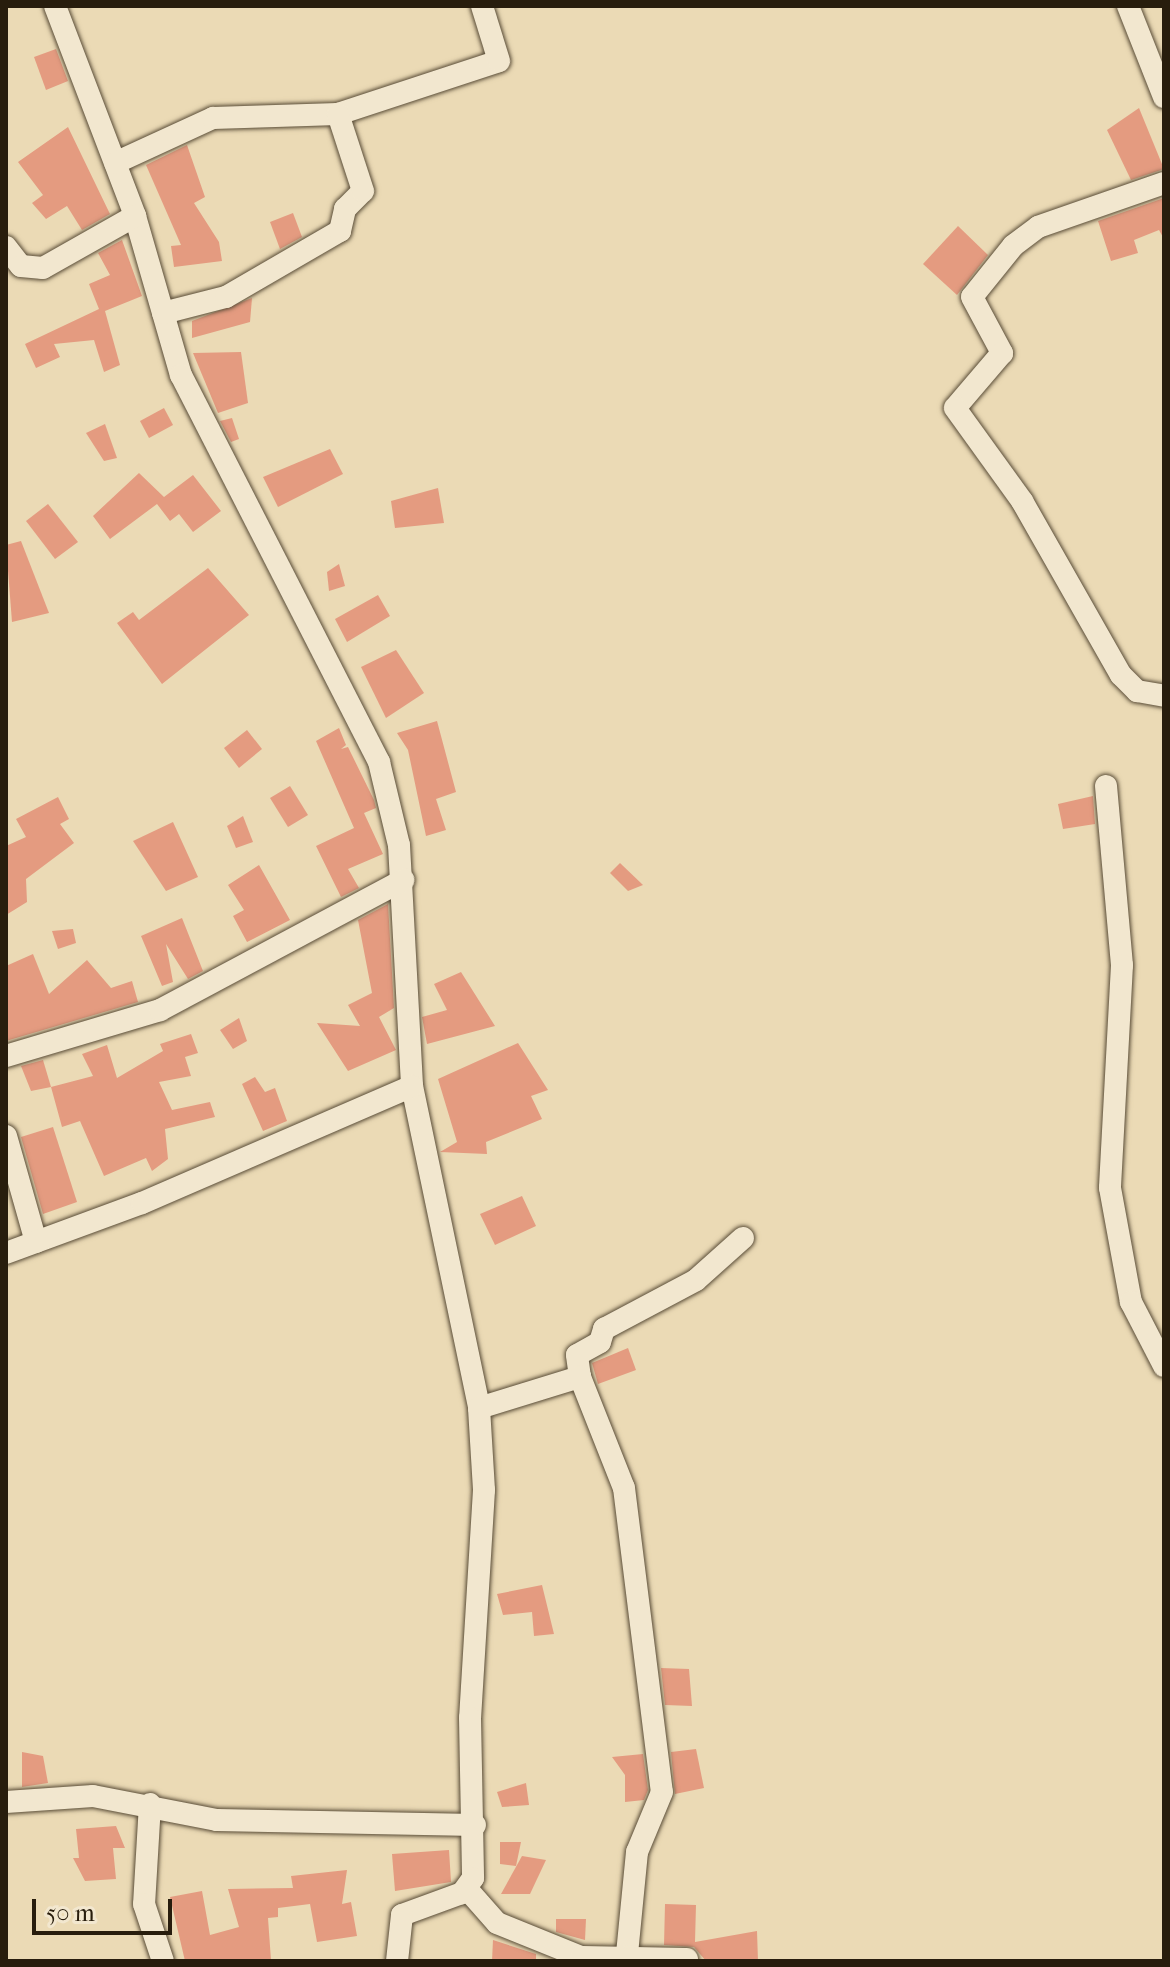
<!DOCTYPE html>
<html>
<head>
<meta charset="utf-8">
<style>
  body { margin:0 }
  #map { position:relative; width:1170px; height:1967px; overflow:hidden; background:#ebdab5; font-family:"IM FELL French Canon",serif }
  div>[style] { position:absolute }
  .building>* { inset:0; background:#e49b80 }
  .roads { filter:drop-shadow(0 0 2px #594c37) drop-shadow(0 0 2px #594c37) }
  .minor>* { height:22px; margin:-11px; padding:0 11px; transform-origin:11px; border-radius:11px; background:#f2e7cf }
  span { translate:-50% -50%; white-space:nowrap; text-align:center; line-height:1.15; -webkit-text-stroke:6px #f2e7cf; paint-order:stroke }
  .frame { position:absolute; inset:0; border:8px solid #281d0d; pointer-events:none }
  .scale { position:absolute; left:32px; top:1899px; width:140px; height:36px; box-sizing:border-box; border:4px solid #281d0d; border-top:0; padding-left:10px; font-size:24px; line-height:28px; white-space:nowrap; color:#281d0d; -webkit-text-stroke:6px #f2e7cf; paint-order:stroke }
</style>
</head>
<body>
<div id="map">
  <div class="building">
    <div style="clip-path:polygon(56px 49px,68px 81px,46px 90px,34px 57px)"></div>
    <div style="clip-path:polygon(1139px 108px,1164px 169px,1131px 180px,1107px 130px)"></div>
    <div style="clip-path:polygon(68px 127px,110px 214px,82px 230px,67px 206px,46px 219px,32px 203px,43px 195px,18px 162px)"></div>
    <div style="clip-path:polygon(187px 145px,205px 197px,194px 203px,219px 242px,222px 261px,174px 267px,171px 246px,181px 245px,146px 165px)"></div>
    <div style="clip-path:polygon(1164px 198px,1164px 239px,1159px 230px,1134px 240px,1138px 253px,1111px 261px,1098px 221px)"></div>
    <div style="clip-path:polygon(293px 213px,302px 237px,280px 249px,270px 222px)"></div>
    <div style="clip-path:polygon(958px 226px,988px 255px,957px 295px,923px 264px)"></div>
    <div style="clip-path:polygon(122px 240px,142px 296px,105px 311px,120px 365px,104px 372px,94px 340px,54px 344px,60px 357px,36px 368px,25px 344px,99px 309px,89px 284px,110px 275px,98px 253px)"></div>
    <div style="clip-path:polygon(252px 298px,250px 322px,192px 338px,192px 321px)"></div>
    <div style="clip-path:polygon(241px 352px,248px 403px,218px 413px,193px 353px)"></div>
    <div style="clip-path:polygon(164px 408px,173px 425px,149px 438px,140px 421px)"></div>
    <div style="clip-path:polygon(232px 418px,239px 439px,231px 442px,220px 421px)"></div>
    <div style="clip-path:polygon(105px 424px,117px 458px,104px 461px,86px 433px)"></div>
    <div style="clip-path:polygon(330px 449px,343px 474px,278px 507px,263px 477px)"></div>
    <div style="clip-path:polygon(139px 473px,164px 497px,193px 475px,221px 511px,193px 532px,179px 514px,170px 521px,157px 504px,110px 539px,93px 516px)"></div>
    <div style="clip-path:polygon(438px 488px,444px 523px,395px 528px,391px 501px)"></div>
    <div style="clip-path:polygon(48px 504px,78px 542px,55px 559px,26px 521px)"></div>
    <div style="clip-path:polygon(21px 541px,49px 613px,12px 622px,6px 545px)"></div>
    <div style="clip-path:polygon(339px 564px,345px 586px,329px 591px,327px 572px)"></div>
    <div style="clip-path:polygon(208px 568px,249px 615px,162px 684px,117px 623px,133px 612px,139px 620px)"></div>
    <div style="clip-path:polygon(378px 595px,390px 616px,347px 642px,335px 619px)"></div>
    <div style="clip-path:polygon(396px 650px,424px 693px,386px 718px,361px 667px)"></div>
    <div style="clip-path:polygon(437px 721px,456px 792px,436px 799px,446px 830px,426px 836px,408px 750px,397px 733px)"></div>
    <div style="clip-path:polygon(339px 728px,346px 745px,341px 749px,348px 747px,374px 800px,376px 808px,364px 813px,383px 854px,348px 869px,359px 888px,341px 897px,316px 846px,354px 828px,316px 741px)"></div>
    <div style="clip-path:polygon(247px 730px,262px 749px,239px 768px,224px 748px)"></div>
    <div style="clip-path:polygon(290px 786px,308px 815px,288px 827px,270px 798px)"></div>
    <div style="clip-path:polygon(1093px 796px,1095px 824px,1063px 829px,1058px 804px)"></div>
    <div style="clip-path:polygon(58px 797px,69px 819px,60px 824px,74px 843px,26px 879px,27px 902px,6px 915px,6px 846px,26px 837px,16px 819px)"></div>
    <div style="clip-path:polygon(243px 816px,253px 842px,236px 848px,227px 826px)"></div>
    <div style="clip-path:polygon(173px 822px,198px 877px,166px 891px,133px 841px)"></div>
    <div style="clip-path:polygon(620px 863px,643px 885px,628px 891px,610px 873px)"></div>
    <div style="clip-path:polygon(259px 865px,290px 920px,247px 942px,233px 916px,244px 910px,228px 885px)"></div>
    <div style="clip-path:polygon(388px 904px,394px 1008px,379px 1017px,396px 1050px,348px 1071px,317px 1023px,360px 1026px,348px 1005px,372px 993px,358px 920px)"></div>
    <div style="clip-path:polygon(182px 918px,203px 971px,188px 979px,166px 944px,173px 982px,162px 986px,141px 936px)"></div>
    <div style="clip-path:polygon(73px 929px,76px 943px,58px 949px,52px 931px)"></div>
    <div style="clip-path:polygon(33px 954px,49px 994px,87px 960px,111px 988px,132px 981px,138px 1002px,6px 1041px,6px 966px)"></div>
    <div style="clip-path:polygon(461px 972px,495px 1026px,427px 1044px,422px 1017px,447px 1010px,434px 984px)"></div>
    <div style="clip-path:polygon(239px 1018px,247px 1041px,233px 1049px,220px 1030px)"></div>
    <div style="clip-path:polygon(191px 1034px,198px 1053px,185px 1057px,191px 1076px,159px 1082px,172px 1110px,210px 1102px,215px 1117px,165px 1129px,168px 1159px,152px 1171px,146px 1158px,104px 1176px,80px 1121px,62px 1127px,51px 1087px,93px 1076px,82px 1054px,107px 1045px,117px 1078px,163px 1051px,160px 1044px)"></div>
    <div style="clip-path:polygon(518px 1043px,548px 1090px,531px 1096px,542px 1119px,486px 1142px,487px 1154px,440px 1152px,457px 1142px,438px 1079px)"></div>
    <div style="clip-path:polygon(43px 1060px,51px 1087px,31px 1091px,21px 1066px)"></div>
    <div style="clip-path:polygon(255px 1077px,265px 1092px,275px 1088px,287px 1121px,263px 1131px,242px 1084px)"></div>
    <div style="clip-path:polygon(53px 1127px,77px 1202px,43px 1214px,21px 1137px)"></div>
    <div style="clip-path:polygon(522px 1196px,536px 1226px,495px 1245px,480px 1214px)"></div>
    <div style="clip-path:polygon(628px 1348px,636px 1370px,598px 1384px,592px 1363px)"></div>
    <div style="clip-path:polygon(542px 1585px,554px 1634px,534px 1636px,532px 1612px,503px 1615px,497px 1594px)"></div>
    <div style="clip-path:polygon(661px 1668px,689px 1669px,692px 1706px,665px 1705px)"></div>
    <div style="clip-path:polygon(696px 1749px,704px 1788px,675px 1794px,671px 1752px)"></div>
    <div style="clip-path:polygon(22px 1752px,43px 1756px,48px 1783px,22px 1787px)"></div>
    <div style="clip-path:polygon(643px 1754px,648px 1790px,644px 1800px,625px 1802px,625px 1775px,612px 1757px)"></div>
    <div style="clip-path:polygon(526px 1783px,529px 1805px,502px 1807px,497px 1792px)"></div>
    <div style="clip-path:polygon(116px 1826px,125px 1848px,113px 1848px,116px 1879px,85px 1881px,73px 1858px,79px 1858px,76px 1829px)"></div>
    <div style="clip-path:polygon(500px 1842px,521px 1842px,516px 1866px,500px 1864px)"></div>
    <div style="clip-path:polygon(449px 1850px,451px 1882px,395px 1891px,392px 1854px)"></div>
    <div style="clip-path:polygon(522px 1856px,546px 1860px,530px 1894px,501px 1894px)"></div>
    <div style="clip-path:polygon(347px 1870px,342px 1904px,351px 1902px,357px 1936px,317px 1942px,310px 1904px,278px 1908px,278px 1917px,268px 1918px,271px 1960px,185px 1961px,170px 1897px,202px 1891px,210px 1935px,239px 1927px,228px 1889px,293px 1888px,291px 1876px)"></div>
    <div style="clip-path:polygon(665px 1904px,696px 1905px,695px 1942px,757px 1931px,758px 1961px,706px 1961px,694px 1947px,664px 1945px)"></div>
    <div style="clip-path:polygon(556px 1919px,586px 1919px,585px 1940px,556px 1932px)"></div>
    <div style="clip-path:polygon(493px 1940px,536px 1954px,536px 1961px,492px 1961px)"></div>
  </div>
  <div class="roads">
    <div class="minor">
      <div style="left:55px;top:6px;width:225px;rotate:69.1deg"></div>
      <div style="left:135px;top:216px;width:166px;rotate:73.9deg"></div>
      <div style="left:181px;top:375px;width:435px;rotate:62.9deg"></div>
      <div style="left:379px;top:762px;width:85px;rotate:76.5deg"></div>
      <div style="left:399px;top:845px;width:241px;rotate:86.9deg"></div>
      <div style="left:412px;top:1086px;width:329px;rotate:78.2deg"></div>
      <div style="left:479px;top:1408px;width:82px;rotate:86.5deg"></div>
      <div style="left:484px;top:1490px;width:228px;rotate:93.5deg"></div>
      <div style="left:470px;top:1718px;width:160px;rotate:88.9deg"></div>
      <div style="left:473px;top:1878px;width:19px;rotate:126deg"></div>
      <div style="left:462px;top:1893px;width:64px;rotate:159.9deg"></div>
      <div style="left:402px;top:1915px;width:46px;rotate:96.2deg"></div>
      <div style="left:1128px;top:6px;width:98px;rotate:68.4deg"></div>
      <div style="left:115px;top:163px;width:108px;rotate:-24.7deg"></div>
      <div style="left:213px;top:118px;width:125px;rotate:-1.8deg"></div>
      <div style="left:338px;top:114px;width:169px;rotate:-18.2deg"></div>
      <div style="left:499px;top:61px;width:58px;rotate:-107.2deg"></div>
      <div style="left:1164px;top:183px;width:133px;rotate:160.8deg"></div>
      <div style="left:1038px;top:227px;width:31px;rotate:143deg"></div>
      <div style="left:1013px;top:246px;width:65px;rotate:128.8deg"></div>
      <div style="left:972px;top:297px;width:64px;rotate:61.8deg"></div>
      <div style="left:1002px;top:353px;width:72px;rotate:130.5deg"></div>
      <div style="left:955px;top:408px;width:115px;rotate:54.2deg"></div>
      <div style="left:1022px;top:501px;width:200px;rotate:60.4deg"></div>
      <div style="left:1121px;top:675px;width:23px;rotate:45deg"></div>
      <div style="left:1137px;top:691px;width:27px;rotate:10deg"></div>
      <div style="left:6px;top:247px;width:24px;rotate:52deg"></div>
      <div style="left:21px;top:266px;width:22px;rotate:5deg"></div>
      <div style="left:43px;top:268px;width:106px;rotate:-29.5deg"></div>
      <div style="left:163px;top:313px;width:65px;rotate:-14.3deg"></div>
      <div style="left:226px;top:297px;width:132px;rotate:-30.1deg"></div>
      <div style="left:340px;top:231px;width:23px;rotate:-77deg"></div>
      <div style="left:345px;top:209px;width:25px;rotate:-45deg"></div>
      <div style="left:363px;top:191px;width:81px;rotate:-108deg"></div>
      <div style="left:1106px;top:786px;width:180px;rotate:84.9deg"></div>
      <div style="left:1122px;top:965px;width:223px;rotate:93.1deg"></div>
      <div style="left:1110px;top:1188px;width:116px;rotate:79.6deg"></div>
      <div style="left:1131px;top:1302px;width:72px;rotate:62.7deg"></div>
      <div style="left:6px;top:1056px;width:161px;rotate:-16.6deg"></div>
      <div style="left:160px;top:1010px;width:276px;rotate:-28.1deg"></div>
      <div style="left:6px;top:1136px;width:110px;rotate:74.2deg"></div>
      <div style="left:6px;top:1253px;width:145px;rotate:-20.2deg"></div>
      <div style="left:142px;top:1203px;width:294px;rotate:-23.4deg"></div>
      <div style="left:580px;top:1377px;width:22px;rotate:-98deg"></div>
      <div style="left:577px;top:1355px;width:26px;rotate:-29deg"></div>
      <div style="left:600px;top:1342px;width:14px;rotate:-73deg"></div>
      <div style="left:604px;top:1329px;width:104px;rotate:-28deg"></div>
      <div style="left:696px;top:1280px;width:63px;rotate:-41.8deg"></div>
      <div style="left:479px;top:1408px;width:106px;rotate:-17.1deg"></div>
      <div style="left:580px;top:1377px;width:119px;rotate:68.4deg"></div>
      <div style="left:624px;top:1488px;width:306px;rotate:82.9deg"></div>
      <div style="left:662px;top:1792px;width:65px;rotate:112.6deg"></div>
      <div style="left:637px;top:1852px;width:102px;rotate:95.6deg"></div>
      <div style="left:6px;top:1802px;width:87px;rotate:-3.9deg"></div>
      <div style="left:93px;top:1796px;width:126px;rotate:11deg"></div>
      <div style="left:217px;top:1820px;width:258px;rotate:1.1deg"></div>
      <div style="left:150px;top:1804px;width:100px;rotate:93.4deg"></div>
      <div style="left:144px;top:1904px;width:60px;rotate:71.6deg"></div>
      <div style="left:467px;top:1889px;width:45px;rotate:48.6deg"></div>
      <div style="left:497px;top:1923px;width:91px;rotate:22deg"></div>
      <div style="left:581px;top:1957px;width:106px;rotate:1.1deg"></div>
    </div>
  </div>
  <div class="frame"></div>
  <div class="scale">50 m</div>
</div>
</body>
</html>
